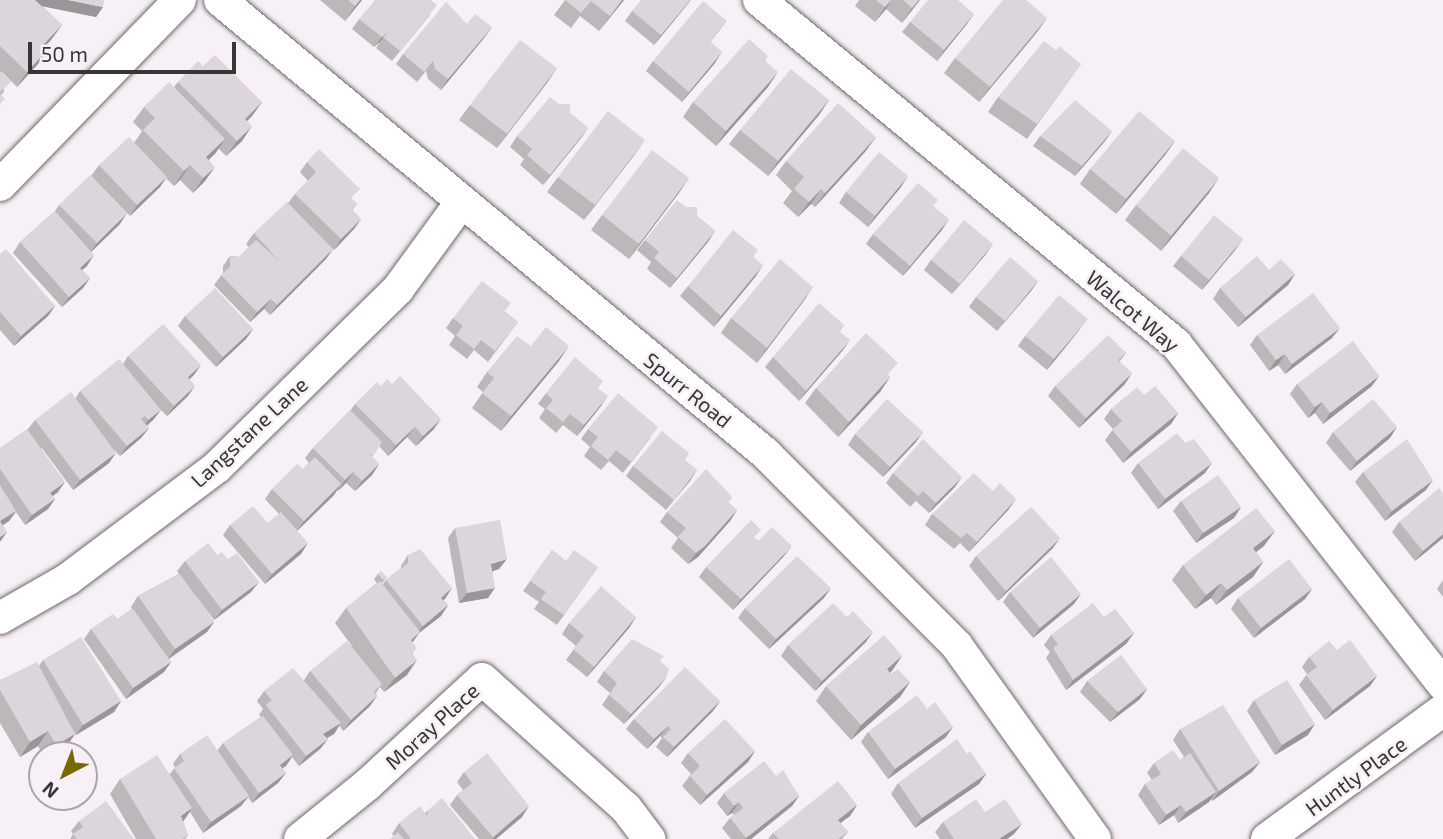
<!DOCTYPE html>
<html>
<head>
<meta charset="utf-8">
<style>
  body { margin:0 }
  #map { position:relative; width:1443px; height:839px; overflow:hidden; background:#f7f0f6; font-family:"Exo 2",sans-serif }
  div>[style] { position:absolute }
  .roads { filter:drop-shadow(0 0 2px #6e686d) drop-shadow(0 0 2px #6e686d) }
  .minor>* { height:32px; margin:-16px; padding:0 16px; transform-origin:16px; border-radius:16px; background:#fff }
  .wall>* { inset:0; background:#bdb7bc }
  .shaded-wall>* { inset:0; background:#9a9599 }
  .building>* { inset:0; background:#dcd5db }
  span { translate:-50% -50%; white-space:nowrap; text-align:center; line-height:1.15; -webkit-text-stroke:5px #f7f0f6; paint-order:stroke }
  .street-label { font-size:21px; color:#383537 }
  .north { position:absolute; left:28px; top:741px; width:70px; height:70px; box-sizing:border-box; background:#f7f0f6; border:2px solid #aba5aa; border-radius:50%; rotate:222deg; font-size:19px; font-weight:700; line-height:28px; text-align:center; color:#383537 }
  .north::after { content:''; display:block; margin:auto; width:24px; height:32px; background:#796800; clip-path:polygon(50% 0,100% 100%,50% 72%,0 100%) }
  .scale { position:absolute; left:28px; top:42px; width:208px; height:32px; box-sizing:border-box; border:4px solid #383537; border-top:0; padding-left:9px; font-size:21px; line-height:24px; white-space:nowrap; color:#383537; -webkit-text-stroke:5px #f7f0f6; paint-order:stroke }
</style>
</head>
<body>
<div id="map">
  <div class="roads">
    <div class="minor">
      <div style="left:220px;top:0;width:709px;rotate:39.73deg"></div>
      <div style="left:765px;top:453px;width:272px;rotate:45.1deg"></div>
      <div style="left:957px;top:646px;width:237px;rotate:54.4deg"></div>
      <div style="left:759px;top:0;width:541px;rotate:39.52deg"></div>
      <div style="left:1176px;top:344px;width:433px;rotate:51.9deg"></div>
      <div style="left:0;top:185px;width:258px;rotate:-45.8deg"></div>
      <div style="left:0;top:618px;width:78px;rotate:-29.8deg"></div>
      <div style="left:68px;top:579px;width:186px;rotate:-36.9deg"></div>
      <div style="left:217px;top:467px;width:254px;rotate:-44.5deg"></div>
      <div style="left:398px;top:289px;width:105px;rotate:-53.9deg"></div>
      <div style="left:300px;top:839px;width:86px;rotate:-38.9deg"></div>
      <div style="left:367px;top:785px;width:156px;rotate:-42.7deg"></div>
      <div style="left:482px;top:679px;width:193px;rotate:41.9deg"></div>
      <div style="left:626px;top:808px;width:39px;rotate:53deg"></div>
      <div style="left:1267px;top:839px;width:218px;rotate:-36.2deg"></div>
    </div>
  </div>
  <div class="wall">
    <div style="clip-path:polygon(0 0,103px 7px,96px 17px,42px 6px,62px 25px,51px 40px,45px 46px,38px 64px,17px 87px,2px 72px,4px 92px,1px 95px,0 106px)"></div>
    <div style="clip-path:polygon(320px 0,362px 0,345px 21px)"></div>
    <div style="clip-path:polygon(565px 0,624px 0,599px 31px,580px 16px,571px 28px,554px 15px)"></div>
    <div style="clip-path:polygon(691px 0,654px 45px,625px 21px,632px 11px)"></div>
    <div style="clip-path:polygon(859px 0,920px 0,902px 23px,886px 9px,875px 22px,855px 6px)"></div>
    <div style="clip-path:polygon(974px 14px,937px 61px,902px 32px,910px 22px)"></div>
    <div style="clip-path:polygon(430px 15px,392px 61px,376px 48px,380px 42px,374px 47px,352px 29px,359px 19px)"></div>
    <div style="clip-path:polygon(1047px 18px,1037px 32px,979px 102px,944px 73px,955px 58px)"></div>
    <div style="clip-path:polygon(727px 21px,710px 42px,715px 63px,682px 102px,646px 71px,653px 61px)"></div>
    <div style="clip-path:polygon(467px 24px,492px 27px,484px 38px,441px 90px,428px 79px,426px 71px,417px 82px,396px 64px,403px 54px)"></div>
    <div style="clip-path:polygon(1056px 50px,1081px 64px,1027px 139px,988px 112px,998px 97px)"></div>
    <div style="clip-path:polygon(768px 56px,765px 60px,768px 87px,716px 146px,683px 117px,693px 102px)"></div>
    <div style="clip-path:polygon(203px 66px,262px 102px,252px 116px,247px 121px,242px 141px,226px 156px,218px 148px,208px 160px,205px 181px,193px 193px,180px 180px,174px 186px,166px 178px,160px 187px,130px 216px,91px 176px,99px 165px,134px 143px,142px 131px,133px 122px,144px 107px,174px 87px,178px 82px)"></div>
    <div style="clip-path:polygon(557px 68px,497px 148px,459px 120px,470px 105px)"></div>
    <div style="clip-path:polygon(829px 100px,819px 115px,768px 176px,729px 144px,740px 130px)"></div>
    <div style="clip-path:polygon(570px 113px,588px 128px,543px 185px,520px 165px,524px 159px,510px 147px,517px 136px)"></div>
    <div style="clip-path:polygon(1112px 131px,1105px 141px,1075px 176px,1033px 146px,1040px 136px)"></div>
    <div style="clip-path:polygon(876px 137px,865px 152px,815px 207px,811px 204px,798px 217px,783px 203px,792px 191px,776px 175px,786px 161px)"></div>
    <div style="clip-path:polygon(1175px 141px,1165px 155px,1116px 214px,1080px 184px,1090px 169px)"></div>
    <div style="clip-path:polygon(635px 154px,584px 220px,547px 192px,558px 177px)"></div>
    <div style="clip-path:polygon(307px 162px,357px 204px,352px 210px,361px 219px,354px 229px,334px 250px,319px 235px,333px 249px,326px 259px,270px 315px,264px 309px,250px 322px,214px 285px,223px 273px,223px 266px,230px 256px,239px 257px,249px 247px,246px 244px,254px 233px,288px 203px,295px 194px,308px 181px,300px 172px)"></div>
    <div style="clip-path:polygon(689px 178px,629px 259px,591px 230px,602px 215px)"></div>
    <div style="clip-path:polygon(901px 187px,868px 227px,839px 203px,846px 192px)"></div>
    <div style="clip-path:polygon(1209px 193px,1161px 251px,1125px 220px,1136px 205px)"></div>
    <div style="clip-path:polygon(59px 205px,120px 224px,91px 252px,87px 266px,82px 270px,90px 278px,83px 288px,62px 307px,13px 253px,20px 242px,55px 211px)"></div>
    <div style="clip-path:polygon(934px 206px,942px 230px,903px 276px,866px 244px,873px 234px)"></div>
    <div style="clip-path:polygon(697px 216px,715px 231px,670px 288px,647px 269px,651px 262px,637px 250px,645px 240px)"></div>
    <div style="clip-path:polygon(1236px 249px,1202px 290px,1173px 266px,1181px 256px)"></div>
    <div style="clip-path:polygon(0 254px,55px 306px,48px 316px,14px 346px,0 330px)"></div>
    <div style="clip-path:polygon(986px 254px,952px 294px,924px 270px,931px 260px)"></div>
    <div style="clip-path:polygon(753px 258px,756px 276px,714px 327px,680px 296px,688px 286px)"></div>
    <div style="clip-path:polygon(1295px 274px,1288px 285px,1238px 327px,1213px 299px,1220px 288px)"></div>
    <div style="clip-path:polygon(1038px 281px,1031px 291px,997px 331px,969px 307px,976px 297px)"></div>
    <div style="clip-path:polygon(813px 287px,757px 363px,721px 333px,731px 318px)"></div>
    <div style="clip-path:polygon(505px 312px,518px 322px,488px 362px,474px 350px,467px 359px,449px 345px,455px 336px,446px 328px,453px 318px)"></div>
    <div style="clip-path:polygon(185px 316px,253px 329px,246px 339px,216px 367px,178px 326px)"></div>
    <div style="clip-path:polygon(844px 325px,840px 331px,843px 350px,799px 401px,765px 367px,773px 357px)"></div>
    <div style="clip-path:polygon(1080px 329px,1047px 370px,1018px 346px,1025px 336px)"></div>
    <div style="clip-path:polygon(1257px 335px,1332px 338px,1285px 374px,1278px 365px,1269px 371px,1250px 345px)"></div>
    <div style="clip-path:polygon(531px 346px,559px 361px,501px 431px,472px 408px,483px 392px,477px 387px,487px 372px)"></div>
    <div style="clip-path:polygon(1126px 353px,1120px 361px,1125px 384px,1079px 428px,1048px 396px,1055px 386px)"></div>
    <div style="clip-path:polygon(128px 356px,194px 375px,189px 379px,188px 396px,167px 416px,156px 405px,161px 410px,153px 420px,147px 426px,149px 428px,141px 438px,120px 456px,114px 450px,109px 463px,73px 490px,41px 447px,58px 492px,53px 496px,55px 499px,48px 509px,25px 525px,16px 512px,9px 521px,3px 525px,0 542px,0 448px,28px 429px,35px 420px,75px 399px,80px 391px,123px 364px)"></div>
    <div style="clip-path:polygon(889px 376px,890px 377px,880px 392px,838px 437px,805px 403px,816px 388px)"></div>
    <div style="clip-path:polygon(1297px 384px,1372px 386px,1323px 424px,1315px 413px,1308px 418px,1290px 394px)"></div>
    <div style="clip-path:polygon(381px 386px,434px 429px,416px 446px,407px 437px,388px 456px,379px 446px,372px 457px,379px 464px,372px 475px,355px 491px,346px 483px,338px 491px,337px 490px,334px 495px,297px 531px,301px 554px,265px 584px,223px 535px,230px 525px,268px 523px,279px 514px,265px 499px,272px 489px,303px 469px,309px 463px,305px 458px,313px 448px,350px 411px,355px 404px)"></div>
    <div style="clip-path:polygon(598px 388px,601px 406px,577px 436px,563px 425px,556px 433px,539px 418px,545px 409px,538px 404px,546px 393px)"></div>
    <div style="clip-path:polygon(1144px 395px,1178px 413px,1171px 424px,1123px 463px,1105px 440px,1113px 429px,1104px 419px,1111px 409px)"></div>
    <div style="clip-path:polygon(588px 429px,651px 437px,623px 473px,609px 461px,601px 470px,584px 456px,590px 447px,581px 439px)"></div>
    <div style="clip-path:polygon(1333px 432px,1390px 438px,1350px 471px,1326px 443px)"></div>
    <div style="clip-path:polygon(855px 434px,916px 442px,883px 477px,848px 445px)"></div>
    <div style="clip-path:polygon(689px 453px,684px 460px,697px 470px,666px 510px,626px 476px,633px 466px)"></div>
    <div style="clip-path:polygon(1138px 463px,1205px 473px,1158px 509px,1131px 473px)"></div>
    <div style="clip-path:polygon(1363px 472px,1426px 490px,1385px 521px,1355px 482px)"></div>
    <div style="clip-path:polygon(893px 473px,955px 487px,929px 513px,916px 501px,910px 507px,886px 483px)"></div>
    <div style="clip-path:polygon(732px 497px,728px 502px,737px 510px,730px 521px,698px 557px,688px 564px,671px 548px,678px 538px,660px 522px,667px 512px)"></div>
    <div style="clip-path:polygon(1181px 501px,1241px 507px,1234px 518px,1196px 543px,1173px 511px)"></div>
    <div style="clip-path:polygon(1009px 509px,969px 552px,960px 543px,954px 549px,925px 525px,932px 514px)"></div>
    <div style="clip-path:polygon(1399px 522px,1443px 538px,1415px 561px,1392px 532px)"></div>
    <div style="clip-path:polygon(455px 528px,499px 569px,493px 571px,488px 598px,459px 603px,448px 538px)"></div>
    <div style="clip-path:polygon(755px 539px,784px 556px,733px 610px,699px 577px,706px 567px)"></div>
    <div style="clip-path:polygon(1264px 546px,1256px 552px,1263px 562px,1253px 577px,1216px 605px,1211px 598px,1195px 609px,1172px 580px,1183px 565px)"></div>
    <div style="clip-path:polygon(1053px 548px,998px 601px,969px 566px,976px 556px)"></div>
    <div style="clip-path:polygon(552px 550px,566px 561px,598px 567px,557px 625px,534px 609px,539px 602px,523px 591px)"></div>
    <div style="clip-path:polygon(217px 555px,251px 592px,214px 620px,192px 590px,214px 622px,207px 632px,169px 659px,171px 662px,164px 672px,126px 699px,84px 639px,91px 629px,118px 619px,132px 609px,131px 607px,138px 596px,179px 574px,177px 571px,185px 561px)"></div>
    <div style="clip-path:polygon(408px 555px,452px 588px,443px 600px,448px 605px,441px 616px,419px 633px,413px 642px,413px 654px,407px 675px,384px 692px,380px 687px,376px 693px,377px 696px,370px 706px,343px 731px,339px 725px,334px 734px,327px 738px,328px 739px,320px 749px,299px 766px,292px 757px,286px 766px,282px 768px,286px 773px,278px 783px,252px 803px,248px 797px,241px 806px,203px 833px,190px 812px,183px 822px,188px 835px,185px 839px,136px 839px,110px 794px,120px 779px,170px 774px,175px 767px,173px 764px,180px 754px,217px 751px,223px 743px,261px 717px,259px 715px,263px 709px,257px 701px,264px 691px,304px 680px,310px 671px,352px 646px,335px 623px,346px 608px,377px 583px,374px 579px,378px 574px,387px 577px,381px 584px,382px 585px,386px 580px,401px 568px,401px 566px)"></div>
    <div style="clip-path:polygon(1443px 580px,1443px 597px,1437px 589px)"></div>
    <div style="clip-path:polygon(1312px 589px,1305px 599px,1254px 638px,1231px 609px,1238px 598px)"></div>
    <div style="clip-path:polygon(1010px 592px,1074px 604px,1033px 638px,1003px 602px)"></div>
    <div style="clip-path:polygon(824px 598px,769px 649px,738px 618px,745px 608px)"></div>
    <div style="clip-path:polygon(636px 617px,629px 628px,587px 677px,566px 660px,576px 646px,562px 634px,569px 623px)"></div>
    <div style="clip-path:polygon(847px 617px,866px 642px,815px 691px,781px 656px,788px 645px)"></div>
    <div style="clip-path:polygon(1104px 617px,1134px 633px,1126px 644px,1066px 690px,1046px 658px,1050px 652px,1044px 645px,1051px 635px)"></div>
    <div style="clip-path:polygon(902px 656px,890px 672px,891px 674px,910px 682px,900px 697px,851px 740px,816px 701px,826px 686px)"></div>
    <div style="clip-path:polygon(1309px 657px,1377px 676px,1370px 686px,1325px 720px,1299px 685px,1307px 674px,1302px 667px)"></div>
    <div style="clip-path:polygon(43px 660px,121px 701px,114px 712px,76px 735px,72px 729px,75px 734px,65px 749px,54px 755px,43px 755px,38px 746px,20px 757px,0 723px,0 680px,39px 666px)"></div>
    <div style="clip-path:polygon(660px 661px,666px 678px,658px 688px,624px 724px,602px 705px,610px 693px,597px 682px,604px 671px)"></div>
    <div style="clip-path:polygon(1087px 681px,1147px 689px,1140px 699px,1110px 722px,1080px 692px)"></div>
    <div style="clip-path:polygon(1254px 700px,1308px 735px,1275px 755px,1247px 711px)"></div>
    <div style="clip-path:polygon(720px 701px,713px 711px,667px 757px,656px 747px,662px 738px,660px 736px,647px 749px,626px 729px,634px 719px)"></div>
    <div style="clip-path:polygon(1180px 729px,1260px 762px,1252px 772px,1212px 801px,1211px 799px,1209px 802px,1178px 823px,1174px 815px,1159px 825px,1138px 795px,1145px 784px,1152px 780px,1147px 773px,1154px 763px,1180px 760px,1184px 757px,1173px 740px)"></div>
    <div style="clip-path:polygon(868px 732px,946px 737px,888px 779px,861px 742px)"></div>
    <div style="clip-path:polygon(755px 751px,748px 762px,700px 805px,682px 786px,691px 774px,681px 763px,688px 753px)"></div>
    <div style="clip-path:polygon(967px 754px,986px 774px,979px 784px,915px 828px,891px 794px,898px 783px)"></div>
    <div style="clip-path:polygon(464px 772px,522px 817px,496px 839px,479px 839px,450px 805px,457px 795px,463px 790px,457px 782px)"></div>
    <div style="clip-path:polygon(776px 776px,799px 796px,792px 806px,751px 839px,731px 839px,722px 828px,730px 818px,734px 815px,732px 813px,727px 816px,717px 803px,724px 793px)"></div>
    <div style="clip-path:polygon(857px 805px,850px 816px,840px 823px,848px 832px,842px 839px,768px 839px,773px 833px)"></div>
    <div style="clip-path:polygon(428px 810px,475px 839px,390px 839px,394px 836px,392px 834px,399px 823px,425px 813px)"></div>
    <div style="clip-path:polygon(985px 812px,1014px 834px,1007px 839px,940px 839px,935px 832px,943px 822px)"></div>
    <div style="clip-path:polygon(79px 821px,134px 839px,70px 839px,73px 834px,71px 831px)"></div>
  </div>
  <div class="shaded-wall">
    <div style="clip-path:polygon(34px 0,68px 0,103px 7px,96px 17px,31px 4px)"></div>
    <div style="clip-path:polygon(360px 0,362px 0,345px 21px,355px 6px)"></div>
    <div style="clip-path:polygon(622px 0,624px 0,599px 31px,610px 16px)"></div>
    <div style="clip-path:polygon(691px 0,687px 5px,654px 45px,661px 35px)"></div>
    <div style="clip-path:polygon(891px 0,886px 9px,875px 22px,885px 7px)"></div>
    <div style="clip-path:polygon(919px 0,920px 0,902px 23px,912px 8px)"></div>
    <div style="clip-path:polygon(974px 14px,967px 24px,937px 61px,944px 50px)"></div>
    <div style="clip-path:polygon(1047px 18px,1037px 32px,979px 102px,990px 87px)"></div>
    <div style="clip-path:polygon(62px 25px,51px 40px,33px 59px,43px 45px)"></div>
    <div style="clip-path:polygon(492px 27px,484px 38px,441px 90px,448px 79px)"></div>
    <div style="clip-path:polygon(389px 31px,380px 42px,374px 47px,382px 37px)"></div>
    <div style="clip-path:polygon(48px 49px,38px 64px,17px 87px,27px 72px)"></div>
    <div style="clip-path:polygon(722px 52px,715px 63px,682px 102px,689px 92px)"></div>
    <div style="clip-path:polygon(557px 68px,547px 83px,497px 148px,507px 134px)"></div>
    <div style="clip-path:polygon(778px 72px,768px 87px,716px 146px,726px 131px)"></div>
    <div style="clip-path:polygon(829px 100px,819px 115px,768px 176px,778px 161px)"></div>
    <div style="clip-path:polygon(262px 102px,252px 116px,234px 134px,245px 119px)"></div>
    <div style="clip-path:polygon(252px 126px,242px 141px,226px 156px,237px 141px)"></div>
    <div style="clip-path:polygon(588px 128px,581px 138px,543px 185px,550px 175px)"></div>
    <div style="clip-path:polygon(1112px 131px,1105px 141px,1075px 176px,1082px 166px)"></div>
    <div style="clip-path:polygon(876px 137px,865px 152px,815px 207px,825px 193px)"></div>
    <div style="clip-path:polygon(225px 139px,215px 154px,196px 172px,206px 157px)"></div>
    <div style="clip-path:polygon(645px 140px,635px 154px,584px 220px,595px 205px)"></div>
    <div style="clip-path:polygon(1175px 141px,1165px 155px,1116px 214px,1126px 199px)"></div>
    <div style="clip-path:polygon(190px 165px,180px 180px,174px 186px,184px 171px)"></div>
    <div style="clip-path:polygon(215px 167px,205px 181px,193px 193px,203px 178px)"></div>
    <div style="clip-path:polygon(908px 176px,901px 187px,868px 227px,875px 216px)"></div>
    <div style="clip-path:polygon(167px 177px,160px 187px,130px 216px,137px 205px)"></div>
    <div style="clip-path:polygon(689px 178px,679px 193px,629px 259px,639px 244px)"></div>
    <div style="clip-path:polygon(1219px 178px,1209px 193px,1161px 251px,1171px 236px)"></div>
    <div style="clip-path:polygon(821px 189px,811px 204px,798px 217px,809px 202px)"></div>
    <div style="clip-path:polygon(127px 213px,120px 224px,90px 253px,97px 243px)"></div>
    <div style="clip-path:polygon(361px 219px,354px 229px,334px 250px,341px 239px)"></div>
    <div style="clip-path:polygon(949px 219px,942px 230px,903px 276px,910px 266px)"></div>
    <div style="clip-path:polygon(715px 231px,708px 242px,670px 288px,677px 278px)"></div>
    <div style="clip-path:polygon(1243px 239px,1236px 249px,1202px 290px,1209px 280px)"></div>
    <div style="clip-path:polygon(993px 244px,986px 254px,952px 294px,960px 284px)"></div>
    <div style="clip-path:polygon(333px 249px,326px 259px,270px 315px,277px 305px)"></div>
    <div style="clip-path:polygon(94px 255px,87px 266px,73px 278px,80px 268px)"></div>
    <div style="clip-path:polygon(763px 265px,756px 276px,714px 327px,721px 316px)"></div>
    <div style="clip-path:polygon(1295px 274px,1288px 285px,1238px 327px,1246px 317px)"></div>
    <div style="clip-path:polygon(90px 278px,83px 288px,62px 307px,69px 297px)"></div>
    <div style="clip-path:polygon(1038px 281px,1031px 291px,997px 331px,1005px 321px)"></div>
    <div style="clip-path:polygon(813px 287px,803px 302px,757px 363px,767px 348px)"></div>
    <div style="clip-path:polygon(271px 299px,264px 309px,250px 322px,257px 312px)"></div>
    <div style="clip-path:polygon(55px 306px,48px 316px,14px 346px,21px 336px)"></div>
    <div style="clip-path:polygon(1088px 319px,1080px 329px,1047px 370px,1054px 359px)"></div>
    <div style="clip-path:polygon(1340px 328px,1332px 338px,1285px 374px,1292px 364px)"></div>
    <div style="clip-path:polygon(253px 329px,246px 339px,216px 367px,223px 357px)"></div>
    <div style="clip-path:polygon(850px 340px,843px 350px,799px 401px,806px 391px)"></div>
    <div style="clip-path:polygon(569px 346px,559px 361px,501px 431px,511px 416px)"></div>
    <div style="clip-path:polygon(1285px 354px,1278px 365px,1269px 371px,1276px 360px)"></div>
    <div style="clip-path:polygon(201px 365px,194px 375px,181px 388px,188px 377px)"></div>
    <div style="clip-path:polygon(1132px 373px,1125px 384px,1079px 428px,1086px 418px)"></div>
    <div style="clip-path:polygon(1379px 376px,1372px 386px,1323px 424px,1330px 413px)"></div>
    <div style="clip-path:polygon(890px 377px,880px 392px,838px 437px,849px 422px)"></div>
    <div style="clip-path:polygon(195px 386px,188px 396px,167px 416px,174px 406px)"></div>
    <div style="clip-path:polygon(608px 396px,601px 406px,577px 436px,584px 425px)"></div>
    <div style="clip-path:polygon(1322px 402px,1315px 413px,1308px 418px,1315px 407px)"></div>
    <div style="clip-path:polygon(161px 410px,153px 420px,141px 430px,148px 420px)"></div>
    <div style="clip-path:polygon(1178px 413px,1171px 424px,1123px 463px,1131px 452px)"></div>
    <div style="clip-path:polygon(441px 419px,434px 429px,416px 446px,423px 436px)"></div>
    <div style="clip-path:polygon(415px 427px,407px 437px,388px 456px,396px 445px)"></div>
    <div style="clip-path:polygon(1397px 427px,1390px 438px,1350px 471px,1357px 461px)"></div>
    <div style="clip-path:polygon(149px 428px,141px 438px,120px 456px,127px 446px)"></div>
    <div style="clip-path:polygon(923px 432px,916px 442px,883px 477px,890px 467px)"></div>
    <div style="clip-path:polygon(116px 453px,109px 463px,73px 490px,80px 480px)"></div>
    <div style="clip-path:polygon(1212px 463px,1205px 473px,1158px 509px,1165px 499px)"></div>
    <div style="clip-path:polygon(379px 464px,372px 475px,355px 491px,362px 481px)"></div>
    <div style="clip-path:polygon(697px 470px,690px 481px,666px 510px,674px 500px)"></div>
    <div style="clip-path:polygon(353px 472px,346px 483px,338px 491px,345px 480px)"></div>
    <div style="clip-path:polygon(962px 477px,955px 487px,929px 513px,936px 503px)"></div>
    <div style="clip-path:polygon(1433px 480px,1426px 490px,1385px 521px,1392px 511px)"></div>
    <div style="clip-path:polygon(65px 482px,58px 492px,43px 503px,50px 493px)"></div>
    <div style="clip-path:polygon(341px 484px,334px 495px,297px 531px,304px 521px)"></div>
    <div style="clip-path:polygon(55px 499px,48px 509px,25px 525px,32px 515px)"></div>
    <div style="clip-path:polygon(1016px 499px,1009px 509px,969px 552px,977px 542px)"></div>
    <div style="clip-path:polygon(1241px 507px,1234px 518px,1196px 543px,1203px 533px)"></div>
    <div style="clip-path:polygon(737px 510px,730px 521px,698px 557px,688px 564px,696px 553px)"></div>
    <div style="clip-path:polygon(16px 511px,9px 521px,0 527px,0 521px)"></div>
    <div style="clip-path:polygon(1275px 531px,1264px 546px,1242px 563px,1253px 548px)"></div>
    <div style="clip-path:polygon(7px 532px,0 542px,0 537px)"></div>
    <div style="clip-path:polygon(1443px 534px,1443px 538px,1415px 561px,1423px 551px)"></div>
    <div style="clip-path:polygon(1060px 538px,1053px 548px,998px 601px,1006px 591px)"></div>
    <div style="clip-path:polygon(308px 543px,301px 554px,265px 584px,272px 574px)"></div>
    <div style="clip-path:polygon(792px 546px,784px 556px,733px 610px,741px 599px)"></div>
    <div style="clip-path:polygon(507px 559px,499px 569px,484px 574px,491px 564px)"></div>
    <div style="clip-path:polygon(1263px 562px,1253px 577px,1216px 605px,1227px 590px)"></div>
    <div style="clip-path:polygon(259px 582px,251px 592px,214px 620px,222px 610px)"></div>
    <div style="clip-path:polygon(1221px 583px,1211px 598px,1195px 609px,1206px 595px)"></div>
    <div style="clip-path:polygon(452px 588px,445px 599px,433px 608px,441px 598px)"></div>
    <div style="clip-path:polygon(495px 588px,488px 598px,459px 603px,467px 593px)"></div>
    <div style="clip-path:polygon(831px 588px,824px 598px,769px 649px,776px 639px)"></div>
    <div style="clip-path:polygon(1312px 589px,1305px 599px,1254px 638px,1261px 628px)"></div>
    <div style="clip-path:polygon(1081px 594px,1074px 604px,1033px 638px,1040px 628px)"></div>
    <div style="clip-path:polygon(448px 605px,441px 616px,419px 633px,409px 647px,411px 640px,416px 635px,423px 626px)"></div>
    <div style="clip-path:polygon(636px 617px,629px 628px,587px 677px,594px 667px)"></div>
    <div style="clip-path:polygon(214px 622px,207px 632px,168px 659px,175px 649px)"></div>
    <div style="clip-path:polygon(873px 632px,866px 642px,815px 691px,822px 681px)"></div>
    <div style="clip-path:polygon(1134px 633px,1126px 644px,1066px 690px,1073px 680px)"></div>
    <div style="clip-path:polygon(902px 656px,892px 671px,877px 684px,887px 669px)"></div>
    <div style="clip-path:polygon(417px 660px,407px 675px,384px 692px,395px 678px)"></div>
    <div style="clip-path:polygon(171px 662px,164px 672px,126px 699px,133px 688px)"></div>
    <div style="clip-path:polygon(1377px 676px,1370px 686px,1325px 720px,1333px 710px)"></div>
    <div style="clip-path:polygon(666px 678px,658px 688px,624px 724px,631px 714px)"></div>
    <div style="clip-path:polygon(910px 682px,900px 697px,851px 740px,861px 725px)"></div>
    <div style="clip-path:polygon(1147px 689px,1140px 699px,1110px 722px,1118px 712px)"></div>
    <div style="clip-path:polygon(377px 696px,370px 706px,343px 731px,351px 720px)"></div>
    <div style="clip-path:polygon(121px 701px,114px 712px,76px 735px,83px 725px)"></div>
    <div style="clip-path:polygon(720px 701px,713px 711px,667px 757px,674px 747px)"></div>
    <div style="clip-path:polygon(341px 723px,334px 734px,316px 744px,323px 734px)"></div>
    <div style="clip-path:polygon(1315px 724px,1308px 735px,1275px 755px,1282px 745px)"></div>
    <div style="clip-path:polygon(668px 726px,660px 736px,647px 749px,654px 739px)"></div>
    <div style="clip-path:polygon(953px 727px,946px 737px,888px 779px,895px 769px)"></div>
    <div style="clip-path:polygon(48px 731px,38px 746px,20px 757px,30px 742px)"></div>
    <div style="clip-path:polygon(75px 734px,65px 749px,54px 755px,49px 755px,56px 745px)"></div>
    <div style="clip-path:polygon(328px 739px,320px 749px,299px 766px,306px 756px)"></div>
    <div style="clip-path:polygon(755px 751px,748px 762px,700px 805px,707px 795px)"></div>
    <div style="clip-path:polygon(293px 755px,286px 766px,272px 775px,280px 765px)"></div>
    <div style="clip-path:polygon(1260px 762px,1252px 772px,1212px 801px,1219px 791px)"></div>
    <div style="clip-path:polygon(286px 773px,278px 783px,252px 803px,259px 793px)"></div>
    <div style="clip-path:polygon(986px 774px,979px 784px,915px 828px,922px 818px)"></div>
    <div style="clip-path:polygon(1216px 792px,1209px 802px,1178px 823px,1186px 812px)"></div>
    <div style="clip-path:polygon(249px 796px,241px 806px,203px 833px,211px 822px)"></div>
    <div style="clip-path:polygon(799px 796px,792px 806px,751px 839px,745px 839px)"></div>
    <div style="clip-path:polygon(739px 802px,732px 813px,727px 816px,734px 806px)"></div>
    <div style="clip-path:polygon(857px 805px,850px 816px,831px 830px,838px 820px)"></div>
    <div style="clip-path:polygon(1181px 805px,1174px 815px,1159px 825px,1166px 815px)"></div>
    <div style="clip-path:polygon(529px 806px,522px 817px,496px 839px,492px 839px)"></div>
    <div style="clip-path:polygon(192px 808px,182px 823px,181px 816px)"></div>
    <div style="clip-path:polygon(1022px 824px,1014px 834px,1007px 839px,999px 839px)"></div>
  </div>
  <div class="building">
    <div style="clip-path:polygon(0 0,35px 0,62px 25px,43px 45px,48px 49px,27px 72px,0 46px)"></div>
    <div style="clip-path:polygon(68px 0,104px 0,103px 7px)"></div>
    <div style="clip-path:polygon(348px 0,360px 0,355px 6px)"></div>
    <div style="clip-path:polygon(375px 0,431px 0,437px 5px,400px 51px,383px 37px,389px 31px,382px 37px,359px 19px)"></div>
    <div style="clip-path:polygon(565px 0,622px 0,610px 16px,591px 1px,581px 13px)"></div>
    <div style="clip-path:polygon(641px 0,690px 0,661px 35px,632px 11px)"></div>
    <div style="clip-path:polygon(876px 0,891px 0,885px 7px)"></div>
    <div style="clip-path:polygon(903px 0,919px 0,912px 8px)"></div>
    <div style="clip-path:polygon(928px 0,958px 0,974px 14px,944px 50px,910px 22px)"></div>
    <div style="clip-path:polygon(1003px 0,1026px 0,1047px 18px,990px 87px,955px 58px)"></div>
    <div style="clip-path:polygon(703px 1px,727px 21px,710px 41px,722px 52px,689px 92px,653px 61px)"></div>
    <div style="clip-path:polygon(446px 2px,467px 24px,475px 14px,492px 27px,448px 79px,435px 69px,433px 61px,424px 72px,403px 54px)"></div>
    <div style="clip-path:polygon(749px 39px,768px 56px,764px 60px,778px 72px,726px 131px,693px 102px)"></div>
    <div style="clip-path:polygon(520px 40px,557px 68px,507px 134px,470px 105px)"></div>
    <div style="clip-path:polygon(1044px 41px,1056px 50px,1059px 46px,1081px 64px,1037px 124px,998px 97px)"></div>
    <div style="clip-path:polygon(215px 55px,262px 102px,245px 119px,252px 126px,237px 141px,178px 82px,198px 61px,203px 66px)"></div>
    <div style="clip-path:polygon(791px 69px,829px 100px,778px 161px,740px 130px)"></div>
    <div style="clip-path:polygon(0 71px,11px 82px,0 92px)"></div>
    <div style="clip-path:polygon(169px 82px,225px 139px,206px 157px,215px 167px,203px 178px,190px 165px,184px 171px,143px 130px,155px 118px,144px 107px)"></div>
    <div style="clip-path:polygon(0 93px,5px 99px,0 104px)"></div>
    <div style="clip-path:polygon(550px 97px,559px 104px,570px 104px,570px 113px,588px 128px,550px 175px,527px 155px,532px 149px,517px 136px)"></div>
    <div style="clip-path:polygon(1075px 100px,1112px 131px,1082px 166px,1040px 136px)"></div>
    <div style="clip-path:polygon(838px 103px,876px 137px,825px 193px,821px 189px,809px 202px,794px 189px,804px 177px,786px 161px)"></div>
    <div style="clip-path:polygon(608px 111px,645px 140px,595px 205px,558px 177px)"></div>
    <div style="clip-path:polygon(1139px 111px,1175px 141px,1126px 199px,1090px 169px)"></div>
    <div style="clip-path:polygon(129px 137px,167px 177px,137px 205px,99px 165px)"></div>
    <div style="clip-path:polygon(1183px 148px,1219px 178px,1171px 236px,1136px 205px)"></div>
    <div style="clip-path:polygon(319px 149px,360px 189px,351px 198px,357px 204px,352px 209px,361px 219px,341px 239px,295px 194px,316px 172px,307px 162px)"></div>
    <div style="clip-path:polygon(652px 150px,689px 178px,639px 244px,602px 215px)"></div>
    <div style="clip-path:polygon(879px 152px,908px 176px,875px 216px,846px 192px)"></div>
    <div style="clip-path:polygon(90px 175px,127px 213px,97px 243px,59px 205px)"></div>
    <div style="clip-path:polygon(918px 183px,938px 200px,933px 206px,949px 219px,910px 266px,873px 234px)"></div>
    <div style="clip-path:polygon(677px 200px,686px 207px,697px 207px,697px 216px,715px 231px,677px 278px,654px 258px,659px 252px,645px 240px)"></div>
    <div style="clip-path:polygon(287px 202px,333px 249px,277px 305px,271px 299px,257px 312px,221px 275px,230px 267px,230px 256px,239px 257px,256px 240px,279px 261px,254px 233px)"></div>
    <div style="clip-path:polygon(55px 211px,94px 255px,80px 268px,90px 278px,69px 297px,20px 242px)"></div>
    <div style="clip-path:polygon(1214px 215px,1243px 239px,1209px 280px,1181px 256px)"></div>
    <div style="clip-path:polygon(964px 220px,993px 244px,960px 284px,931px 260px)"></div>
    <div style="clip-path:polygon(733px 230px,758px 250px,753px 257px,763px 265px,721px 316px,688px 286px)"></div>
    <div style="clip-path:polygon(6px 249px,55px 306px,21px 336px,0 312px,0 254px)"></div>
    <div style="clip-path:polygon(1257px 256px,1269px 270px,1281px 259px,1295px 274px,1246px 317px,1220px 288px)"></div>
    <div style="clip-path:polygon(1010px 257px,1038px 281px,1005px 321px,976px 297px)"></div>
    <div style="clip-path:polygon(780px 259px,813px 287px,767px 348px,731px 318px)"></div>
    <div style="clip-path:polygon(482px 281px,511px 303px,504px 312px,518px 322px,495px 351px,481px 340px,474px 349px,456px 335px,463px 326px,453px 318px)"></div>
    <div style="clip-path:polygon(215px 288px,253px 329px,223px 357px,185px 316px)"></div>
    <div style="clip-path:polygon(1313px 293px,1340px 328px,1292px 364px,1285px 354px,1276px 360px,1257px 335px)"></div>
    <div style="clip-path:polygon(1059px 295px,1088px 319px,1054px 359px,1025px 336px)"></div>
    <div style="clip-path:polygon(819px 303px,844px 325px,839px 331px,850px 340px,806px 391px,773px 357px)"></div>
    <div style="clip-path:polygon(163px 324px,201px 365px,188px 377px,195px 386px,174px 406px,128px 356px)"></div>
    <div style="clip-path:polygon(546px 327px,569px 346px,511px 416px,482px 393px,494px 378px,487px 372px,517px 336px,531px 346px)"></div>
    <div style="clip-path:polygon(866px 333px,898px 363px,888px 374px,890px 377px,849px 422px,816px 388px)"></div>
    <div style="clip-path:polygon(1108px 335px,1126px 353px,1118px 360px,1132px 373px,1086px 418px,1055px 386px)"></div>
    <div style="clip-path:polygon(1353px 341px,1379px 376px,1330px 413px,1322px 402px,1315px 407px,1297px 384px)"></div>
    <div style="clip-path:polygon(575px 357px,603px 381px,598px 388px,608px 396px,584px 425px,570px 414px,563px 422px,546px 408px,553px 400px,546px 393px)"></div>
    <div style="clip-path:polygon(119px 359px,161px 410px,148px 420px,145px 416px,141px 419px,149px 428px,127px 446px,80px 391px)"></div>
    <div style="clip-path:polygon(400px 376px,441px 419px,423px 436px,415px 427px,396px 445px,355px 404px,377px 382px,381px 386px,387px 379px,392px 384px)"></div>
    <div style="clip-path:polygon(1155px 386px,1178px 413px,1131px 452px,1112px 430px,1122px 421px,1111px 409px,1137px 387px,1144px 395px)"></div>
    <div style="clip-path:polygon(71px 392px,116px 453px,80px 480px,35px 420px)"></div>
    <div style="clip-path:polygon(618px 393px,658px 427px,631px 462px,616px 450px,608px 460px,591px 446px,598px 437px,588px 429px)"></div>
    <div style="clip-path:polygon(887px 399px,923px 432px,890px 467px,855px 434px)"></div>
    <div style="clip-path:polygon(1373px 399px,1397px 427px,1357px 461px,1333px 432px)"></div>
    <div style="clip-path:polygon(350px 410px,382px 442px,373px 456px,369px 454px,379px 464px,362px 481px,353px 472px,345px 480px,313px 448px)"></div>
    <div style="clip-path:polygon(27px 429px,65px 482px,50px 493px,55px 499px,32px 515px,0 469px,0 448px)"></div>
    <div style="clip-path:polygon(662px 431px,689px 453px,684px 459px,697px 470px,674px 500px,633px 466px)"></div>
    <div style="clip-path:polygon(1177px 433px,1185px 443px,1194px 439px,1212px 463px,1165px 499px,1138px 463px)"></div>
    <div style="clip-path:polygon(923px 439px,962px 477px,936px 503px,923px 491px,918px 496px,893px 473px)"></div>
    <div style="clip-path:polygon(1407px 439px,1433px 480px,1392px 511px,1363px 472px)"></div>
    <div style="clip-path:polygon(315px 457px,341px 484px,304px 521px,272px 489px,297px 464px,303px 469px)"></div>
    <div style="clip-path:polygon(706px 469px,732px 497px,728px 502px,737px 510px,705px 546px,696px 553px,678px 537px,686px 528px,667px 512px)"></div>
    <div style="clip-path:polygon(974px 473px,993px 491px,1000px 483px,1016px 499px,977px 542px,967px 533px,961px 538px,932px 514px)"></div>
    <div style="clip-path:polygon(1218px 475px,1241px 507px,1203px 533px,1181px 501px)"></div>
    <div style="clip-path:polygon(0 485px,16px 511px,0 521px,7px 532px,0 537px)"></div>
    <div style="clip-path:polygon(1439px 488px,1443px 493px,1443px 534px,1423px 551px,1399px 522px)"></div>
    <div style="clip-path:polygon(253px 506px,268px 523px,281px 512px,308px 543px,272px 574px,230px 525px)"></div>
    <div style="clip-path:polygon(1031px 507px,1060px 538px,1006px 591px,976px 556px)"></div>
    <div style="clip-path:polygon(1256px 508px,1275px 531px,1253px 548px,1263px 562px,1227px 590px,1221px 583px,1206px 595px,1183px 565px)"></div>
    <div style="clip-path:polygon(500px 520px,507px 559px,491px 564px,495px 588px,467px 593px,455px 528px)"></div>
    <div style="clip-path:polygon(751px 520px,761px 530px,754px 537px,758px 541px,772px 527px,792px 546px,741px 599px,706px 567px)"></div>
    <div style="clip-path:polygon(208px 543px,217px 555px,222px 552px,228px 559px,237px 553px,259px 582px,222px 610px,185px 561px)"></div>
    <div style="clip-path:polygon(420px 549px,452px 588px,441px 598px,448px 605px,423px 626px,386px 580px,408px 563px,408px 555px)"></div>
    <div style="clip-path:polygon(552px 550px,566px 561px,574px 550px,598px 567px,564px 615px,541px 599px,546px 592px,530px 581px)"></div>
    <div style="clip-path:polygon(797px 556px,831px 588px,776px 639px,745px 608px)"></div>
    <div style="clip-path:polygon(1051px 557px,1081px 594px,1040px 628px,1010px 592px)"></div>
    <div style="clip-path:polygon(1289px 559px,1312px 589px,1261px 628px,1238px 598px)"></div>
    <div style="clip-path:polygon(381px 571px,387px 577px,383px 580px,378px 574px)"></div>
    <div style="clip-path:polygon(180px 574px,214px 622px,175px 649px,138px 596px)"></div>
    <div style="clip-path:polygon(380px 581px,420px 632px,411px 640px,417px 648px,412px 653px,417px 660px,395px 678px,346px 608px)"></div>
    <div style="clip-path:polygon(601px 586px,636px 617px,594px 667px,573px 649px,584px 636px,569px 623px)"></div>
    <div style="clip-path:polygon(833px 603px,847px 617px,853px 611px,873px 632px,822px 681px,788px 645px)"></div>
    <div style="clip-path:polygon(1093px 603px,1104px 617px,1115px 609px,1134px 633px,1073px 680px,1053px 648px,1058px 644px,1051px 635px)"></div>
    <div style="clip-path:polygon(133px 609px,171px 662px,133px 688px,91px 629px,113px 614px,118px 619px)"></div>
    <div style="clip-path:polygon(884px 635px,902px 656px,887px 669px,891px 674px,898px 669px,910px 682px,861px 725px,826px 686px)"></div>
    <div style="clip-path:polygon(81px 637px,121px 701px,83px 725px,43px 660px)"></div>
    <div style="clip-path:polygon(632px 639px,664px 656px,660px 661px,669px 669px,666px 678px,631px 714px,609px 695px,617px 683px,604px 671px)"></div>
    <div style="clip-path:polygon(1350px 640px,1377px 676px,1333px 710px,1306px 675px,1317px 667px,1309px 657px,1329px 641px,1337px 650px)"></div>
    <div style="clip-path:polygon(347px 641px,382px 684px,374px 691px,377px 696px,351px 720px,310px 671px)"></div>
    <div style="clip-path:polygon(1121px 655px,1147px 689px,1118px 712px,1087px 681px)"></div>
    <div style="clip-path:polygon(37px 662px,75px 734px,56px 745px,48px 731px,30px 742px,0 690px,0 680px)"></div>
    <div style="clip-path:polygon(685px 667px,720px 701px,674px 747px,663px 737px,671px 729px,668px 726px,654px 739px,634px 719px)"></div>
    <div style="clip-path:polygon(293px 668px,341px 723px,323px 734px,328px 739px,306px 756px,266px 705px,272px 700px,264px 691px)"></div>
    <div style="clip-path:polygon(1287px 680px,1315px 724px,1282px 745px,1254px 700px)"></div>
    <div style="clip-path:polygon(917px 695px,927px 709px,935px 702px,953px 727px,895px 769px,868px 732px)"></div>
    <div style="clip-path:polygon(1223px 705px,1260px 762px,1219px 791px,1180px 729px)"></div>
    <div style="clip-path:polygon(263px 716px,293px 755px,280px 765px,286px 773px,259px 793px,223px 743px)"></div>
    <div style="clip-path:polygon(725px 719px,755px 751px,707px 795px,690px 776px,700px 766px,688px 753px)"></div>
    <div style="clip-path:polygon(207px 735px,249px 796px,211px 822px,174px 768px,184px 761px,180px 754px)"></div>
    <div style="clip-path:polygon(957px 739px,967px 754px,970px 751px,986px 774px,922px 818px,898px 783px)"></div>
    <div style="clip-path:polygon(1173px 750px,1180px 760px,1190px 753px,1216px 792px,1186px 812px,1181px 805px,1166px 815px,1145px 784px,1161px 774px,1154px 763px)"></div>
    <div style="clip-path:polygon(487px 753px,529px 806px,493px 837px,457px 795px,472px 783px,464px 772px)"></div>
    <div style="clip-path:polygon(157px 755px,192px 808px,181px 816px,188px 835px,182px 839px,156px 839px,120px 779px)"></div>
    <div style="clip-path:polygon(764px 761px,776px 776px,783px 770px,799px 796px,746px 838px,730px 818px,743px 808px,739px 802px,734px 806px,724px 793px)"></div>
    <div style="clip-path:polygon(838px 781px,857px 805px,838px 820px,848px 832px,838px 839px,779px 839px,773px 833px)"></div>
    <div style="clip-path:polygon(442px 798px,475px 839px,411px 839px,399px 823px,420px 806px,427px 816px,428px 810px)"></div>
    <div style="clip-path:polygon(976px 799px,985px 812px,1005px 799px,1022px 824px,999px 839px,954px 839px,943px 822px)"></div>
    <div style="clip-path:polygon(106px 801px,134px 839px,77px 839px,73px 834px,83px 827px,79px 821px)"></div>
    <div style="clip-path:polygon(398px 832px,404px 839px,390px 839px)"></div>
  </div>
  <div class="street-label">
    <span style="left:1133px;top:311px;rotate:40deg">Walcot Way</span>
    <span style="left:688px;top:390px;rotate:39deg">Spurr Road</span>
    <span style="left:249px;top:432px;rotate:-43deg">Langstane Lane</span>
    <span style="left:432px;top:726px;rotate:-42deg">Moray Place</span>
    <span style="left:1356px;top:776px;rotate:-36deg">Huntly Place</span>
  </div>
  <div class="north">N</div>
  <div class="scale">50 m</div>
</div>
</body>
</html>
